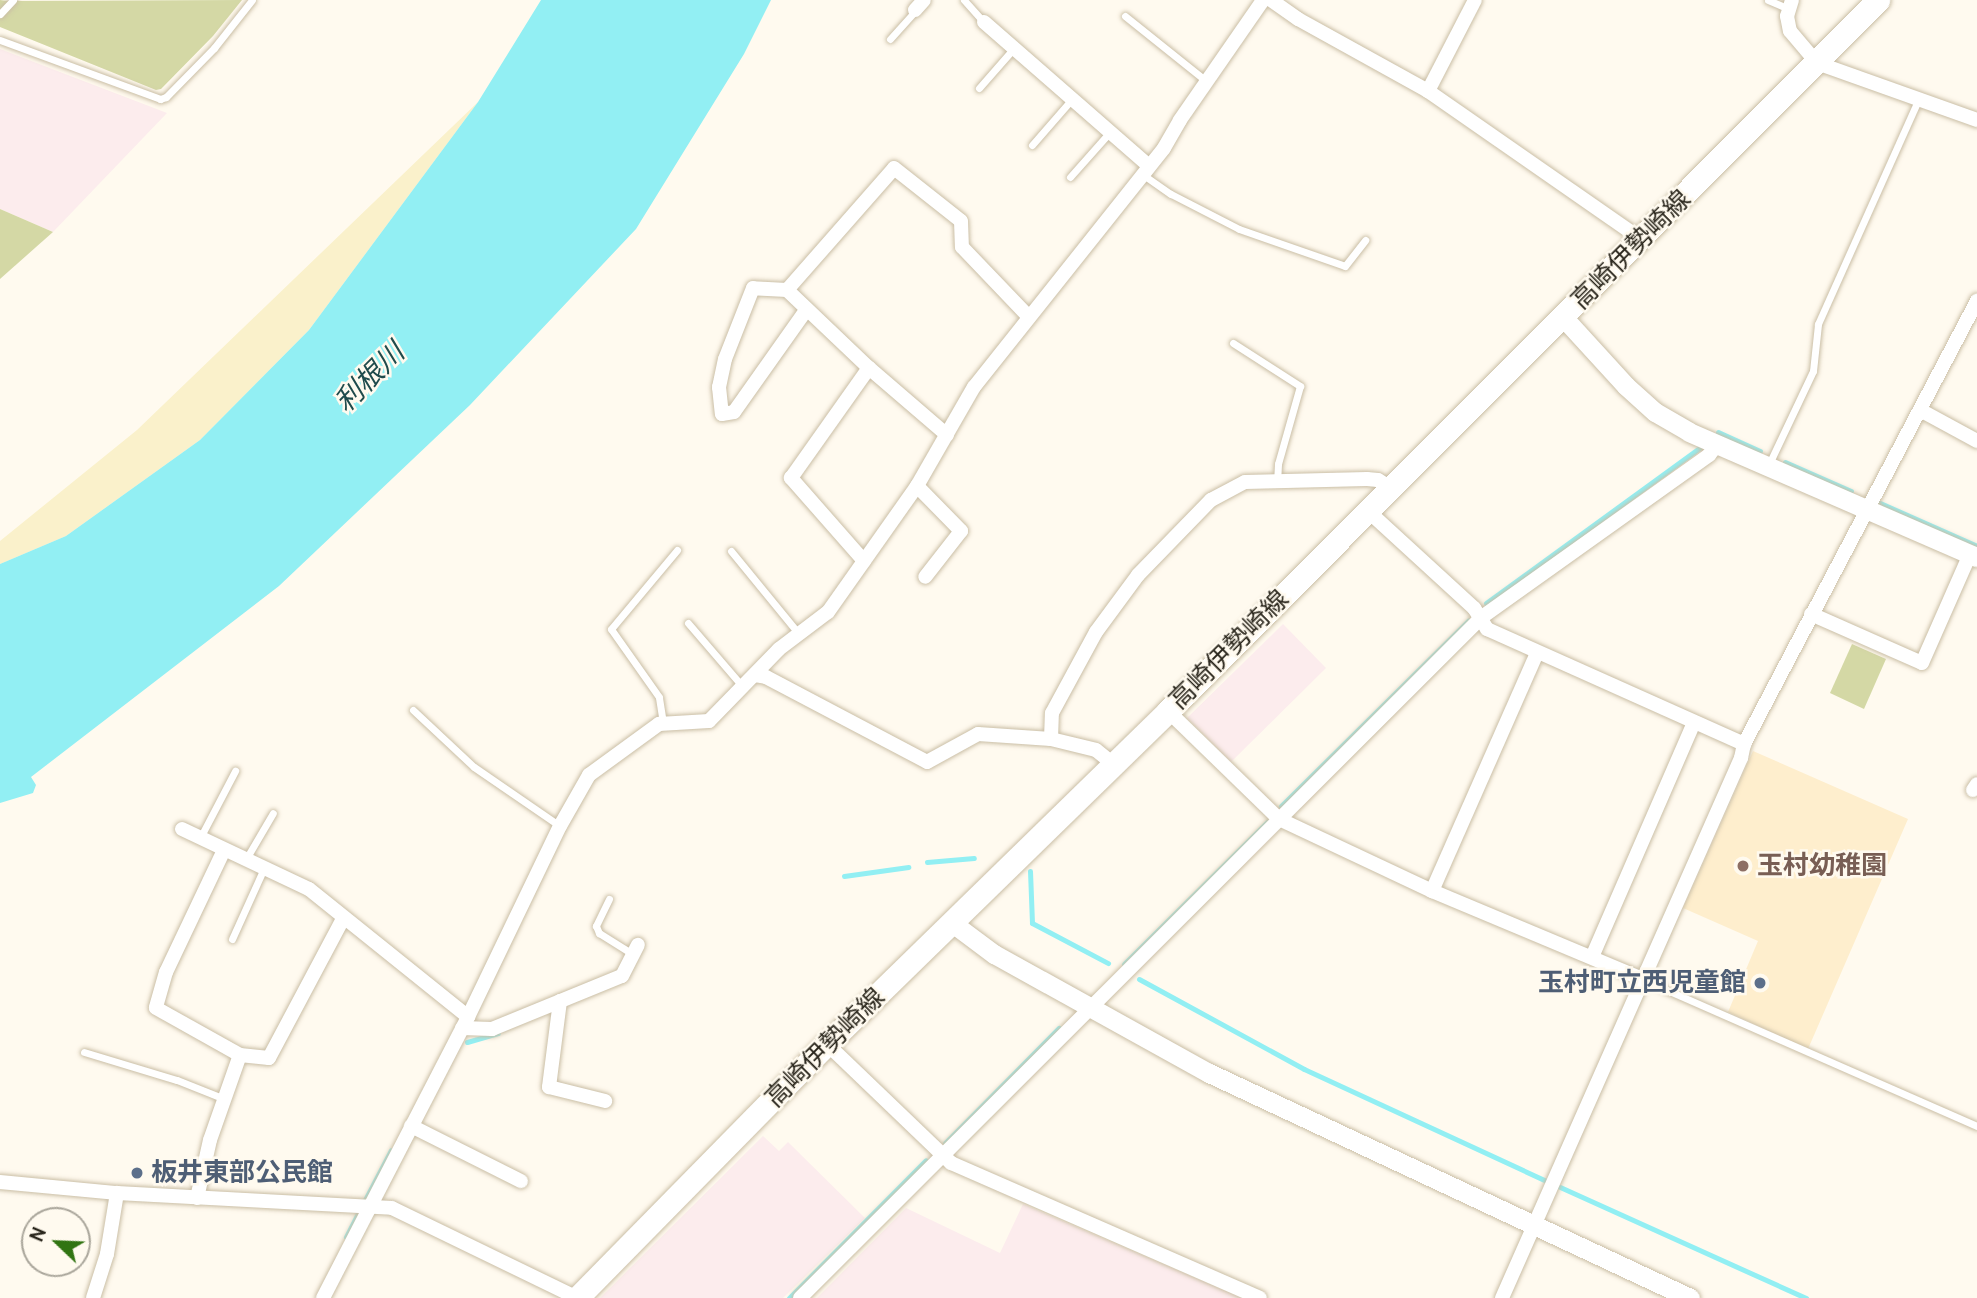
<!DOCTYPE html>
<html>
<head>
<meta charset="utf-8">
<style>
  body { margin:0 }
  #map { position:relative; width:1977px; height:1298px; overflow:hidden; background:#fffaef; font-family:Cabin,"Noto Sans JP",sans-serif }
  div>[style] { position:absolute }
  .commercial>* { inset:0; background:#fceced }
  .built>* { inset:0; background:#feeecd }
  .green>* { inset:0; background:#d4d8a5 }
  .sand>* { inset:0; background:#faf1cb }
  .water>* { inset:0; background:#92eff3 }
  .stream>* { height:5px; margin:-2.5px; padding:0 2.5px; transform-origin:2.5px; border-radius:2.5px; background:#92eff3 }
  .roads { filter:drop-shadow(0 0 2px #cabea5) drop-shadow(0 0 2px #cabea5) }
  .lane>* { height:7px; margin:-3.5px; padding:0 3.5px; transform-origin:3.5px; border-radius:3.5px; background:#fff }
  .street>* { height:14px; margin:-7px; padding:0 7px; transform-origin:7px; border-radius:7px; background:#fff }
  .secondary>* { height:19px; margin:-9.5px; padding:0 9.5px; transform-origin:9.5px; border-radius:9.5px; background:#fff }
  .primary>* { height:23px; margin:-11.5px; padding:0 11.5px; transform-origin:11.5px; border-radius:11.5px; background:#fff }
  .dots>* { width:19px; height:19px; translate:-50% -50%; box-sizing:border-box; border:4px solid #fffaef; border-radius:50% }
  span { translate:-50% -50%; white-space:nowrap; text-align:center; line-height:1.15; -webkit-text-stroke:5px #fffaef; paint-order:stroke }
  .street-label { font-size:26px; color:#2b271d }
  .education-label { font-size:26px; color:#785e54; font-weight:700 }
  .left { translate:0 -50%; text-align:left }
  .service-label { font-size:26px; color:#4e5e75; font-weight:700 }
  .right { translate:-100% -50%; text-align:right }
  .water-label { font-size:28px; color:#1f4b4c; font-style:italic }
  .north { position:absolute; left:21px; top:1207px; width:70px; height:70px; box-sizing:border-box; background:#fffaef; border:2px solid #aaa69b; border-radius:50%; rotate:293deg; font-size:19px; font-weight:700; line-height:28px; text-align:center; color:#2b271d }
  .north::after { content:''; display:block; margin:auto; width:24px; height:32px; background:#317412; clip-path:polygon(50% 0,100% 100%,50% 72%,0 100%) }
</style>
</head>
<body>
<div id="map">
  <div class="commercial">
    <div style="clip-path:polygon(0 49px,167px 113px,53px 232px,0 209px)"></div>
    <div style="clip-path:polygon(1283px 624px,1326px 668px,1231px 762px,1187px 718px)"></div>
    <div style="clip-path:polygon(763px 1136px,779px 1151px,788px 1142px,865px 1218px,783px 1298px,600px 1298px)"></div>
    <div style="clip-path:polygon(1023px 1204px,1242px 1298px,817px 1298px,906px 1208px,1000px 1253px)"></div>
  </div>
  <div class="built">
    <div style="clip-path:polygon(1753px 751px,1908px 819px,1808px 1049px,1728px 1012px,1758px 941px,1683px 908px)"></div>
  </div>
  <div class="green">
    <div style="clip-path:polygon(0 0,7px 1px,242px 0,213px 36px,161px 89px,156px 90px,0 27px)"></div>
    <div style="clip-path:polygon(0 209px,53px 232px,0 279px)"></div>
    <div style="clip-path:polygon(1852px 644px,1886px 659px,1864px 709px,1830px 693px)"></div>
  </div>
  <div class="sand">
    <div style="clip-path:polygon(478px 102px,309px 330px,200px 440px,66px 536px,0 564px,0 541px,137px 430px)"></div>
  </div>
  <div class="water">
    <div style="clip-path:polygon(541px 0,771px 0,744px 54px,636px 229px,470px 405px,279px 586px,31px 777px,36px 785px,33px 793px,0 803px,0 564px,66px 536px,200px 440px,309px 330px,478px 102px)"></div>
  </div>
  <div class="stream">
    <div style="left:1718px;top:432px;width:46px;rotate:24.3deg"></div>
    <div style="left:1785px;top:462px;width:72px;rotate:23.7deg"></div>
    <div style="left:1880px;top:503px;width:106px;rotate:23.9deg"></div>
    <div style="left:1486px;top:603px;width:267px;rotate:-36deg"></div>
    <div style="left:1281px;top:806px;width:264px;rotate:-44.7deg"></div>
    <div style="left:927px;top:862px;width:47px;rotate:-4.9deg"></div>
    <div style="left:1030px;top:871px;width:52px;rotate:87.8deg"></div>
    <div style="left:1032px;top:923px;width:86px;rotate:27.8deg"></div>
    <div style="left:844px;top:876px;width:65px;rotate:-8deg"></div>
    <div style="left:1124px;top:964px;width:202px;rotate:-44.8deg"></div>
    <div style="left:1139px;top:979px;width:188px;rotate:28.6deg"></div>
    <div style="left:1304px;top:1069px;width:267px;rotate:24.8deg"></div>
    <div style="left:467px;top:1042px;width:32px;rotate:-16deg"></div>
    <div style="left:945px;top:1143px;width:162px;rotate:-45.3deg"></div>
    <div style="left:1560px;top:1187px;width:270px;rotate:24.3deg"></div>
    <div style="left:365px;top:1200px;width:56px;rotate:-62.5deg"></div>
    <div style="left:346px;top:1237px;width:25px;rotate:-63deg"></div>
    <div style="left:789px;top:1298px;width:194px;rotate:-45.2deg"></div>
  </div>
  <div class="roads">
    <div class="lane">
      <div style="left:964px;top:0;width:30px;rotate:48deg"></div>
      <div style="left:1768px;top:0;width:23px;rotate:23deg"></div>
      <div style="left:0;top:14px;width:19px;rotate:-47deg"></div>
      <div style="left:1125px;top:16px;width:104px;rotate:38.7deg"></div>
      <div style="left:890px;top:39px;width:38px;rotate:-48deg"></div>
      <div style="left:0;top:40px;width:171px;rotate:20.2deg"></div>
      <div style="left:160px;top:99px;width:6px;rotate:-18deg"></div>
      <div style="left:166px;top:97px;width:69px;rotate:-45.6deg"></div>
      <div style="left:214px;top:48px;width:61px;rotate:-51.6deg"></div>
      <div style="left:979px;top:88px;width:53px;rotate:-48.8deg"></div>
      <div style="left:1032px;top:145px;width:61px;rotate:-49deg"></div>
      <div style="left:1142px;top:174px;width:35px;rotate:35deg"></div>
      <div style="left:1171px;top:194px;width:76px;rotate:27.2deg"></div>
      <div style="left:1239px;top:229px;width:112px;rotate:19.2deg"></div>
      <div style="left:1345px;top:266px;width:33px;rotate:-52deg"></div>
      <div style="left:1070px;top:177px;width:60px;rotate:-48.4deg"></div>
      <div style="left:1233px;top:343px;width:80px;rotate:32.7deg"></div>
      <div style="left:1300px;top:386px;width:81px;rotate:105.8deg"></div>
      <div style="left:1278px;top:464px;width:17px;rotate:93deg"></div>
      <div style="left:1769px;top:464px;width:103px;rotate:-64.7deg"></div>
      <div style="left:1813px;top:371px;width:47px;rotate:-83.9deg"></div>
      <div style="left:1818px;top:324px;width:245px;rotate:-65.9deg"></div>
      <div style="left:731px;top:551px;width:107px;rotate:50.7deg"></div>
      <div style="left:688px;top:623px;width:84px;rotate:49.3deg"></div>
      <div style="left:413px;top:710px;width:83px;rotate:43.1deg"></div>
      <div style="left:474px;top:767px;width:104px;rotate:34.5deg"></div>
      <div style="left:663px;top:723px;width:26px;rotate:-99deg"></div>
      <div style="left:659px;top:697px;width:83px;rotate:-125.2deg"></div>
      <div style="left:611px;top:629px;width:103px;rotate:-50.1deg"></div>
      <div style="left:200px;top:838px;width:76px;rotate:-62.4deg"></div>
      <div style="left:246px;top:859px;width:53px;rotate:-59.6deg"></div>
      <div style="left:609px;top:899px;width:30px;rotate:116deg"></div>
      <div style="left:596px;top:926px;width:8px;rotate:67deg"></div>
      <div style="left:599px;top:933px;width:40px;rotate:32deg"></div>
      <div style="left:232px;top:939px;width:78px;rotate:-65.7deg"></div>
      <div style="left:1642px;top:979px;width:366px;rotate:23.7deg"></div>
      <div style="left:84px;top:1052px;width:97px;rotate:16.8deg"></div>
      <div style="left:177px;top:1080px;width:52px;rotate:21.6deg"></div>
    </div>
    <div class="street">
      <div style="left:1271px;top:0;width:33px;rotate:35deg"></div>
      <div style="left:1298px;top:19px;width:149px;rotate:29deg"></div>
      <div style="left:1428px;top:91px;width:261px;rotate:34.8deg"></div>
      <div style="left:1792px;top:0;width:17px;rotate:107deg"></div>
      <div style="left:1787px;top:16px;width:15px;rotate:79deg"></div>
      <div style="left:1790px;top:31px;width:42px;rotate:49.8deg"></div>
      <div style="left:1817px;top:63px;width:170px;rotate:19.6deg"></div>
      <div style="left:915px;top:10px;width:13px;rotate:-48deg"></div>
      <div style="left:984px;top:22px;width:219px;rotate:41.1deg"></div>
      <div style="left:1428px;top:91px;width:102px;rotate:-62.7deg"></div>
      <div style="left:787px;top:290px;width:34px;rotate:-177deg"></div>
      <div style="left:753px;top:288px;width:76px;rotate:111.5deg"></div>
      <div style="left:725px;top:359px;width:29px;rotate:102deg"></div>
      <div style="left:719px;top:387px;width:27px;rotate:84deg"></div>
      <div style="left:722px;top:414px;width:12px;rotate:-9deg"></div>
      <div style="left:734px;top:412px;width:126px;rotate:-54.7deg"></div>
      <div style="left:1920px;top:410px;width:65px;rotate:28.5deg"></div>
      <div style="left:947px;top:435px;width:103px;rotate:-139.3deg"></div>
      <div style="left:869px;top:368px;width:113px;rotate:-136.4deg"></div>
      <div style="left:787px;top:290px;width:162px;rotate:-48.7deg"></div>
      <div style="left:894px;top:168px;width:85px;rotate:38.3deg"></div>
      <div style="left:961px;top:221px;width:26px;rotate:88deg"></div>
      <div style="left:962px;top:247px;width:95px;rotate:46.3deg"></div>
      <div style="left:917px;top:486px;width:63px;rotate:45.6deg"></div>
      <div style="left:961px;top:531px;width:58px;rotate:128deg"></div>
      <div style="left:1368px;top:511px;width:144px;rotate:42.5deg"></div>
      <div style="left:1474px;top:608px;width:25px;rotate:58deg"></div>
      <div style="left:1487px;top:629px;width:282px;rotate:24.1deg"></div>
      <div style="left:864px;top:561px;width:111px;rotate:-131.3deg"></div>
      <div style="left:791px;top:478px;width:135px;rotate:-54.7deg"></div>
      <div style="left:1811px;top:614px;width:121px;rotate:23.8deg"></div>
      <div style="left:1922px;top:663px;width:119px;rotate:-66.2deg"></div>
      <div style="left:755px;top:675px;width:11px;rotate:10deg"></div>
      <div style="left:766px;top:677px;width:182px;rotate:27.8deg"></div>
      <div style="left:927px;top:762px;width:58px;rotate:-28.8deg"></div>
      <div style="left:978px;top:734px;width:73px;rotate:3.9deg"></div>
      <div style="left:1051px;top:739px;width:46px;rotate:13.7deg"></div>
      <div style="left:1096px;top:750px;width:21px;rotate:39deg"></div>
      <div style="left:1168px;top:711px;width:155px;rotate:44.2deg"></div>
      <div style="left:1279px;top:819px;width:169px;rotate:25.2deg"></div>
      <div style="left:1432px;top:891px;width:228px;rotate:22.7deg"></div>
      <div style="left:1051px;top:739px;width:26px;rotate:-88deg"></div>
      <div style="left:1052px;top:713px;width:92px;rotate:-61.5deg"></div>
      <div style="left:1096px;top:632px;width:71px;rotate:-53.6deg"></div>
      <div style="left:1138px;top:575px;width:105px;rotate:-45.8deg"></div>
      <div style="left:1211px;top:500px;width:38px;rotate:-28deg"></div>
      <div style="left:1245px;top:482px;width:122px;rotate:-1.4deg"></div>
      <div style="left:1367px;top:479px;width:11px;rotate:5deg"></div>
      <div style="left:1378px;top:480px;width:15px;rotate:32deg"></div>
      <div style="left:1973px;top:790px;width:7px;rotate:-56deg"></div>
      <div style="left:182px;top:829px;width:140px;rotate:25.3deg"></div>
      <div style="left:309px;top:889px;width:204px;rotate:38.8deg"></div>
      <div style="left:224px;top:850px;width:135px;rotate:115.4deg"></div>
      <div style="left:166px;top:972px;width:37px;rotate:106deg"></div>
      <div style="left:156px;top:1008px;width:96px;rotate:29.2deg"></div>
      <div style="left:240px;top:1055px;width:29px;rotate:6deg"></div>
      <div style="left:269px;top:1058px;width:157px;rotate:-62deg"></div>
      <div style="left:1432px;top:891px;width:260px;rotate:-66.2deg"></div>
      <div style="left:1592px;top:957px;width:256px;rotate:-66.5deg"></div>
      <div style="left:560px;top:1001px;width:87px;rotate:97.3deg"></div>
      <div style="left:549px;top:1087px;width:58px;rotate:14deg"></div>
      <div style="left:462px;top:1028px;width:30px;rotate:2deg"></div>
      <div style="left:492px;top:1029px;width:140px;rotate:-22.2deg"></div>
      <div style="left:622px;top:976px;width:35px;rotate:-63deg"></div>
      <div style="left:827px;top:1044px;width:172px;rotate:43.8deg"></div>
      <div style="left:951px;top:1163px;width:337px;rotate:23.6deg"></div>
      <div style="left:411px;top:1126px;width:123px;rotate:26.6deg"></div>
      <div style="left:0;top:1182px;width:118px;rotate:5.4deg"></div>
      <div style="left:117px;top:1193px;width:275px;rotate:3.1deg"></div>
      <div style="left:392px;top:1208px;width:206px;rotate:25.9deg"></div>
      <div style="left:197px;top:1198px;width:59px;rotate:-77.4deg"></div>
      <div style="left:210px;top:1140px;width:90px;rotate:-70.6deg"></div>
      <div style="left:93px;top:1298px;width:46px;rotate:-72.3deg"></div>
      <div style="left:107px;top:1254px;width:62px;rotate:-80.7deg"></div>
      <div style="left:323px;top:1298px;width:316px;rotate:-62.7deg"></div>
      <div style="left:468px;top:1017px;width:212px;rotate:-64.3deg"></div>
      <div style="left:560px;top:826px;width:59px;rotate:-60.4deg"></div>
      <div style="left:589px;top:775px;width:87px;rotate:-36.1deg"></div>
      <div style="left:659px;top:724px;width:50px;rotate:-3.4deg"></div>
      <div style="left:709px;top:721px;width:100px;rotate:-45.8deg"></div>
      <div style="left:779px;top:649px;width:61px;rotate:-37.1deg"></div>
      <div style="left:828px;top:612px;width:154px;rotate:-54.8deg"></div>
      <div style="left:917px;top:486px;width:114px;rotate:-60.1deg"></div>
      <div style="left:974px;top:387px;width:305px;rotate:-51.5deg"></div>
      <div style="left:1164px;top:148px;width:32px;rotate:-60deg"></div>
      <div style="left:1180px;top:120px;width:146px;rotate:-55.3deg"></div>
      <div style="left:800px;top:1298px;width:964px;rotate:-44.96deg"></div>
      <div style="left:1482px;top:617px;width:279px;rotate:-35.5deg"></div>
      <div style="left:1709px;top:455px;width:13px;rotate:-51deg"></div>
      <div style="left:1502px;top:1298px;width:591px;rotate:-66.13deg"></div>
      <div style="left:1741px;top:758px;width:14px;rotate:-78deg"></div>
      <div style="left:1744px;top:744px;width:501px;rotate:-62.26deg"></div>
    </div>
    <div class="secondary">
      <div style="left:1563px;top:317px;width:93px;rotate:47.6deg"></div>
      <div style="left:1626px;top:386px;width:39px;rotate:42deg"></div>
      <div style="left:1655px;top:412px;width:39px;rotate:30deg"></div>
      <div style="left:1689px;top:432px;width:314px;rotate:23.5deg"></div>
      <div style="left:951px;top:922px;width:54px;rotate:36.7deg"></div>
      <div style="left:994px;top:954px;width:246px;rotate:29deg"></div>
      <div style="left:1209px;top:1073px;width:531px;rotate:25.07deg"></div>
    </div>
    <div class="primary">
      <div style="left:577px;top:1298px;width:356px;rotate:-45.5deg"></div>
      <div style="left:827px;top:1044px;width:477px;rotate:-44.3deg"></div>
      <div style="left:1168px;top:711px;width:1005px;rotate:-45.04deg"></div>
    </div>
  </div>
  <div class="dots">
    <div style="left:1743px;top:866px;background:#8d6e63"></div>
    <div style="left:1760px;top:983px;background:#5c6f8a"></div>
    <div style="left:137px;top:1173px;background:#5c6f8a"></div>
  </div>
  <div class="street-label">
    <span style="left:1631px;top:250px;rotate:-45deg">高崎伊勢崎線</span>
    <span style="left:1229px;top:650px;rotate:-45deg">高崎伊勢崎線</span>
    <span style="left:825px;top:1048px;rotate:-45deg">高崎伊勢崎線</span>
  </div>
  <div class="education-label">
    <span class="left" style="left:1757px;top:866px">玉村幼稚園</span>
  </div>
  <div class="service-label">
    <span class="right" style="left:1746px;top:983px">玉村町立西児童館</span>
    <span class="left" style="left:151px;top:1173px">板井東部公民館</span>
  </div>
  <div class="water-label">
    <span style="left:369px;top:377px;rotate:-45deg">利根川</span>
  </div>
  <div class="north">N</div>
</div>
</body>
</html>
